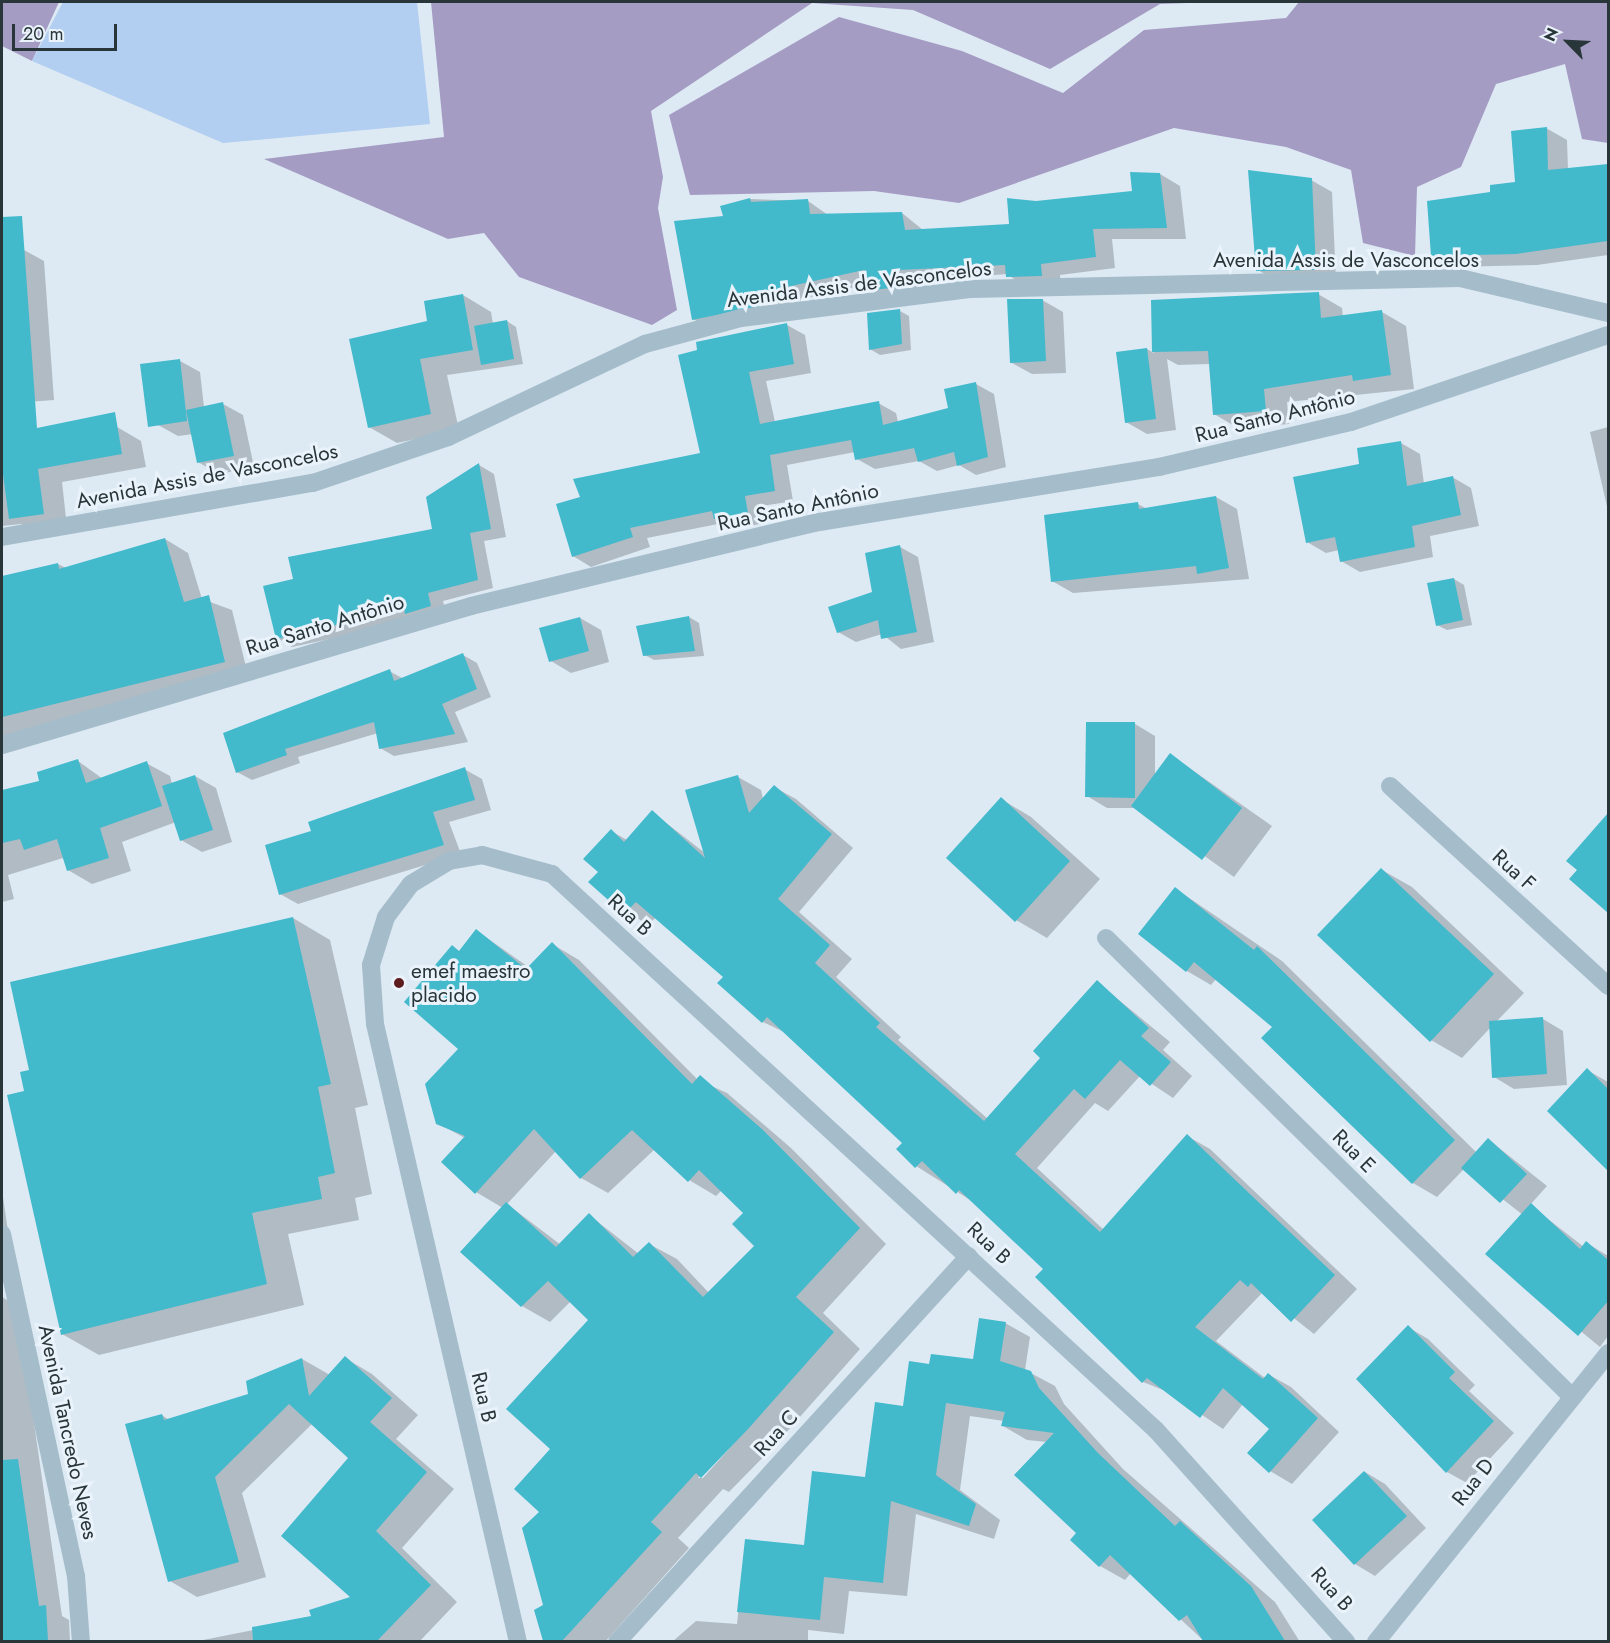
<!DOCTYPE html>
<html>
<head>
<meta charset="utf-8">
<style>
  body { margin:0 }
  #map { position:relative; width:1610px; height:1643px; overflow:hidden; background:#ddeaf4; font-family:Jost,sans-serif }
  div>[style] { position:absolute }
  .green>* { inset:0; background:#a59cc4 }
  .sand>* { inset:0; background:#b2cef0 }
  .shadow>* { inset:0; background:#0003 }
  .building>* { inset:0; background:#43b9cc }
  .street>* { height:18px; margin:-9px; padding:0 9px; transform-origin:9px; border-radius:9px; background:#a5bdca }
  .dots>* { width:16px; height:16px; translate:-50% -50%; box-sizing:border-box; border:3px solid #eaf3fb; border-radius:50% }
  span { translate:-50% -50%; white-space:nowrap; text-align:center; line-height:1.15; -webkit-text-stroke:6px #eaf3fb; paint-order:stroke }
  .street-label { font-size:21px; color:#293639 }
  .poi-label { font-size:21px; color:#293639 }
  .left { translate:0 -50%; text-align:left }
  .frame { position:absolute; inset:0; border:3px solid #293639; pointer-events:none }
  .north { position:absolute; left:1538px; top:12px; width:60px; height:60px; -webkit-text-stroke:4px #eaf3fb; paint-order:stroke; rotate:294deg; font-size:16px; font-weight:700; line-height:24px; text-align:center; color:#293639 }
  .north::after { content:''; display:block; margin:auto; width:21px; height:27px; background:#293639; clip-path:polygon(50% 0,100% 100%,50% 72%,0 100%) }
  .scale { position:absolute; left:12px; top:24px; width:105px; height:27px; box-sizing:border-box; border:3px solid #293639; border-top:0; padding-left:8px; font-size:18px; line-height:21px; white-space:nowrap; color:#293639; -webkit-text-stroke:4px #eaf3fb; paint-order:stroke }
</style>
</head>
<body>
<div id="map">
  <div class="green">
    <div style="clip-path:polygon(2px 2px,59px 2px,32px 61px,2px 46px)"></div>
    <div style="clip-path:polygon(431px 2px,1215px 2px,1160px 4px,1050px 69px,913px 10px,812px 3px,651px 111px,663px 177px,658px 208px,677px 310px,652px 325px,519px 277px,484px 233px,448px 239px,264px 159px,444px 137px)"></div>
    <div style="clip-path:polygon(1299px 2px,1608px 2px,1608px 143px,1582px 139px,1565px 64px,1496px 84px,1461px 167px,1417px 187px,1415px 256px,1363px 243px,1351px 170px,1286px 147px,1174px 128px,959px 203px,874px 191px,690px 195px,669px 115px,839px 17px,962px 51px,1063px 93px,1144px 30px,1286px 18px)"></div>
  </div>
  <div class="sand">
    <div style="clip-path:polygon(63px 2px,417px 2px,430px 124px,223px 143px,32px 61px)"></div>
  </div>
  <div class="shadow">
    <div style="clip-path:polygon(1546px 128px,1567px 140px,1568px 170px,1608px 166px,1608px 255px,1537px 265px,1453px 267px,1432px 255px,1491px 193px,1517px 183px)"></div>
    <div style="clip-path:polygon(1160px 174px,1180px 186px,1186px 239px,1112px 239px,1115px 268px,1060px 275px,1061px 287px,1027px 288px,1007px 274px,918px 281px,918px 298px,887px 302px,867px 285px,801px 299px,803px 312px,713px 330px,693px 319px,725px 218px,750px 199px,808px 201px,828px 215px,902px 213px,923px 230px,1010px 226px,1036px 202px,1134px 192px)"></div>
    <div style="clip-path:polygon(1311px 180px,1332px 192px,1336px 281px,1278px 282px,1258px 270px)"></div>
    <div style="clip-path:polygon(24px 250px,44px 261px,54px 400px,13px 403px,2px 396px,2px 252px)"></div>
    <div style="clip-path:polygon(1318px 294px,1342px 308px,1343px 317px,1382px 312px,1406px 326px,1414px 389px,1287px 402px,1289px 424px,1238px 428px,1214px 414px,1210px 364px,1178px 365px,1167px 359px,1176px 430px,1147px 434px,1126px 422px,1147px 349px,1154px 353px,1153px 302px)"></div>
    <div style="clip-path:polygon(463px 295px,491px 312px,493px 324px,507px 321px,516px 327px,523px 364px,447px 375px,459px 430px,397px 443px,369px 427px,429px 322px)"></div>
    <div style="clip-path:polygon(1042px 300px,1063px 312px,1066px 373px,1032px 374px,1012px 363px)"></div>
    <div style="clip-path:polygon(900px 311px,909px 316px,911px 350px,880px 355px,870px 349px)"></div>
    <div style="clip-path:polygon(787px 325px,805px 335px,811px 373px,766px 381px,775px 422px,878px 403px,896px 413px,898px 422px,949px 409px,976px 384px,994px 394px,1006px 467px,976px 475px,959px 465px,937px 471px,919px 461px,875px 469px,857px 459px,855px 452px,787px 465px,793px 501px,762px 506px,766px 523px,733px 529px,723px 523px,647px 538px,650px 547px,591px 567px,573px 556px,702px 454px,680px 356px)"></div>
    <div style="clip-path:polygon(180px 361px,200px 372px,204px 407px,223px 404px,243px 415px,254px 467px,219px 474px,198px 462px,193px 434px,178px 436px,158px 425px)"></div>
    <div style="clip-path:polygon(117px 427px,141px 441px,146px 467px,62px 482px,67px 527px,34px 532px,21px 524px,2px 526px,2px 444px)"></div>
    <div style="clip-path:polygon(1608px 427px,1608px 511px,1590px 432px)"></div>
    <div style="clip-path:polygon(1401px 443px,1420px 454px,1424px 484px,1452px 477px,1471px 488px,1479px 526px,1430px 536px,1433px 557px,1360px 572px,1341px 561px,1339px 550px,1326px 553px,1307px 542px,1360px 465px)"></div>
    <div style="clip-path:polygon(479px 465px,494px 474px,506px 537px,484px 541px,493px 588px,443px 601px,446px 614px,292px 647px,277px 638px,295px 580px,434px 530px)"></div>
    <div style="clip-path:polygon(1216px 497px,1237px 509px,1249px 579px,1073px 593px,1052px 581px,1138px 504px,1147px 509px)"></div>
    <div style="clip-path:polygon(165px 539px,188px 553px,202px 599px,232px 610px,248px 675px,2px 747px,2px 578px,58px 564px,66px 568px)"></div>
    <div style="clip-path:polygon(900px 547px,918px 557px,934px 642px,901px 649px,882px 634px,856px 642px,838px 632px,874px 593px)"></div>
    <div style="clip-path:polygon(1454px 579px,1464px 585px,1472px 625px,1447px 630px,1437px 625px)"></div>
    <div style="clip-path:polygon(689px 617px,699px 623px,704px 656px,654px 660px,645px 655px)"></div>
    <div style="clip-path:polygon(580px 618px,601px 630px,609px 662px,571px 673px,551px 661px)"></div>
    <div style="clip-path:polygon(463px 655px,477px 663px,491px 697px,455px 712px,468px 742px,394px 756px,380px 748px,378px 733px,298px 757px,300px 763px,252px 780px,237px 772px,389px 671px,404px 679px)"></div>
    <div style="clip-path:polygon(1135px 724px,1155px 736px,1155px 776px,1171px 755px,1272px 826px,1234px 877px,1137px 808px,1107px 808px,1087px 796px)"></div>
    <div style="clip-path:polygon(78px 761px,103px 779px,146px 763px,170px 776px,172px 784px,195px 776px,216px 788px,232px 842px,202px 852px,181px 840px,176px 822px,122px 842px,131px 871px,92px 884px,68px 870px,63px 858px,8px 875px,14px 899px,2px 902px,2px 792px,41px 782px)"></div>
    <div style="clip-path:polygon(464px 769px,482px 779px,491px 810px,449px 822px,461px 854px,298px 904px,280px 894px,313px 832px)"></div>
    <div style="clip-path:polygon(738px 777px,761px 790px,763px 799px,774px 787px,796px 799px,853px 848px,799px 912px,852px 959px,836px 977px,901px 1037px,898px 1040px,988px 1119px,1042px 1058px,1097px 982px,1170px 1042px,1163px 1050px,1192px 1076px,1173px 1098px,1140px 1076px,1108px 1111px,1095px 1103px,1037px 1168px,1104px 1230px,1187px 1136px,1210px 1149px,1357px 1289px,1314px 1334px,1262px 1293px,1216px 1341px,1265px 1378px,1268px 1374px,1291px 1387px,1339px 1432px,1292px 1484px,1270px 1471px,1271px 1429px,1243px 1404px,1223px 1429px,1168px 1392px,1143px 1382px,1045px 1269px,975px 1203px,916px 1166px,904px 1143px,786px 1033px,763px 1022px,725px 977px,656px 917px,648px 926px,590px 882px,600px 872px,611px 831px,627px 840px,652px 812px,705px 853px)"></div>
    <div style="clip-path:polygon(1001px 799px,1031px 817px,1100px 879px,1047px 938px,1016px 920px)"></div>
    <div style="clip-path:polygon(1608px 817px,1608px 911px,1572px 878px,1579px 870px,1568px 861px)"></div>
    <div style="clip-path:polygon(1382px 870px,1412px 887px,1524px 993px,1496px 1022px,1543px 1019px,1563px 1031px,1567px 1085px,1514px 1089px,1494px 1077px,1491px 1027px,1462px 1058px,1431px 1040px)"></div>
    <div style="clip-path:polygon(1176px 889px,1282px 961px,1477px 1153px,1489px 1140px,1547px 1186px,1530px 1205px,1584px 1247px,1587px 1243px,1608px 1256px,1608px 1336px,1600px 1347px,1487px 1254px,1523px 1215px,1464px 1169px,1437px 1197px,1413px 1183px,1274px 1027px,1216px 979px,1211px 985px,1187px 971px,1140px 934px)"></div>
    <div style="clip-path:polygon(293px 918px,330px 940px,368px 1105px,355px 1108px,372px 1194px,355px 1198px,359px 1220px,288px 1234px,304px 1305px,99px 1355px,62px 1334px,26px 1092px,31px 1071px)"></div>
    <div style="clip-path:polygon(evenodd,477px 931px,530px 968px,552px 944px,579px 960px,698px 1080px,727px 1093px,791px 1148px,886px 1244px,823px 1313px,860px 1349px,776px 1444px,729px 1492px,723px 1489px,678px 1538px,689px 1548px,605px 1642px,545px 1642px,536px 1610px,545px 1606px,541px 1512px,553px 1449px,590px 1319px,571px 1301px,550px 1322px,522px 1306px,463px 1252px,503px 1208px,476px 1192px,465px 1138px,437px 1123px,460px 1049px,453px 947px,460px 952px,477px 931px,655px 1149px,689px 1180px,716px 1196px,722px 1190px,745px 1213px,757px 1246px,709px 1293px,677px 1259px,649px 1244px,639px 1254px,589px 1215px,561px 1245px,507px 1204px,556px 1151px,581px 1178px,608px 1193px,655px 1149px,477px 931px,753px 1422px,703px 1478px,698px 1478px,753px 1422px)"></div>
    <div style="clip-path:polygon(1587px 1070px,1608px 1082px,1608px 1168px,1549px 1111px)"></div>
    <div style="clip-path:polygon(2px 1190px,11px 1252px,2px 1253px)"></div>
    <div style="clip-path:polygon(2px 1297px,17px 1306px,62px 1616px,69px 1620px,70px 1642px,2px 1642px)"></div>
    <div style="clip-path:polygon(1005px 1323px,1030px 1337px,1025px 1370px,1055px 1386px,1064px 1404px,1123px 1469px,1275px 1602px,1300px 1642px,1205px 1642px,1131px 1573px,1125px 1580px,1100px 1566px,1078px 1533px,1047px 1442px,1027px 1440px,1003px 1426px,1004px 1421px,970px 1416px,960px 1490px,1000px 1520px,994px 1539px,916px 1514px,907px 1596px,849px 1591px,844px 1634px,808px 1630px,808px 1642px,672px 1642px,696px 1621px,737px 1624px,746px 1541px,805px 1546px,866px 1479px,930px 1366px,975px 1361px)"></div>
    <div style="clip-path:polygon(1408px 1327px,1428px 1339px,1475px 1385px,1469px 1391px,1514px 1433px,1467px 1483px,1447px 1472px)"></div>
    <div style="clip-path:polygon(345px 1358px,372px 1374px,418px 1415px,396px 1439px,454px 1489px,402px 1548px,457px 1602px,419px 1642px,193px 1642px,313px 1618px,353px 1598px,350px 1458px,312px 1424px,242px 1493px,266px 1577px,197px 1597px,170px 1581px,162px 1415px,169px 1420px,250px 1395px,302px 1359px,330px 1375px)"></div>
    <div style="clip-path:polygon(1365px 1472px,1385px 1484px,1426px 1528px,1375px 1576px,1355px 1564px)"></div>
  </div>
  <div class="building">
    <div style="clip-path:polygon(1547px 127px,1548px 170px,1608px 164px,1608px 241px,1516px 254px,1431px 256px,1427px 201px,1490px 192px,1490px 185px,1515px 182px,1511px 131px)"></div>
    <div style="clip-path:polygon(1248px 170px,1312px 178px,1316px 270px,1256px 271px)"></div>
    <div style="clip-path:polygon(1130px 172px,1160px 173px,1167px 228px,1093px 229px,1096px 257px,1041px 264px,1042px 276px,1006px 277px,1005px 265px,898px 270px,899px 287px,866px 291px,864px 270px,782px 288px,784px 301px,692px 320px,674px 221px,723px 216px,720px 206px,750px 198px,751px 202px,808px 199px,810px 214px,902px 212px,905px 230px,1009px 224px,1007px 198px,1036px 201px,1132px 191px)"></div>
    <div style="clip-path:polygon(22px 216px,37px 428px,115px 412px,122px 454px,38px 469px,44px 514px,9px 519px,2px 467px,2px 217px)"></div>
    <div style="clip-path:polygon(1319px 292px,1321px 318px,1382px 310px,1391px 375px,1353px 381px,1352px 375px,1264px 389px,1266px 411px,1213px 415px,1208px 351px,1152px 352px,1151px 300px)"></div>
    <div style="clip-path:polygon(463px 294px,473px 350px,420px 359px,431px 414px,368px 428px,349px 339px,427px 321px,424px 301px)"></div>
    <div style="clip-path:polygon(1007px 299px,1043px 299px,1046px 361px,1010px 363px)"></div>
    <div style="clip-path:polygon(900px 309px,902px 344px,869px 350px,867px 313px)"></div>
    <div style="clip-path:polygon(507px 320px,514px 359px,481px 365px,474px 326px)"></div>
    <div style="clip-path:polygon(787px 323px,794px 364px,749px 372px,760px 424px,879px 401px,883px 425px,948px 408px,944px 389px,976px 382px,988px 457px,957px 466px,954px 452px,918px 462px,914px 448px,855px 460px,851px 440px,770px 455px,775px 491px,745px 496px,748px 513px,714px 519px,712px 511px,630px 528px,633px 537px,572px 557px,556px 504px,580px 497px,573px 479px,700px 453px,678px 355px,697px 350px,696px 342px)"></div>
    <div style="clip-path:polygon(1147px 348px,1156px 419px,1125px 423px,1116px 352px)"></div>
    <div style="clip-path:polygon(180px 359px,187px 421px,148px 427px,140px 364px)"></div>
    <div style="clip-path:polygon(223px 402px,234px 456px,197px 463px,186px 410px)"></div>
    <div style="clip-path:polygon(1401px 441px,1407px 486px,1453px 476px,1461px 515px,1412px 526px,1415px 547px,1340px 562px,1335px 537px,1306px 543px,1293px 477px,1359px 464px,1357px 448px)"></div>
    <div style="clip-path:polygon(479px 463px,491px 529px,470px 533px,478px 580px,428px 593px,431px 606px,405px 614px,404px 609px,276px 639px,263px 586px,293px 579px,288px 557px,432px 529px,426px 497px)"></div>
    <div style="clip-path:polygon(1216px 496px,1229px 568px,1197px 574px,1196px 566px,1051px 582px,1044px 515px,1138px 502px,1139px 509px)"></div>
    <div style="clip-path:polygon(165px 538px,184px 602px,209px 595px,225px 662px,2px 717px,2px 576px,58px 563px,59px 569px)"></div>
    <div style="clip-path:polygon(900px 545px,917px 632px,881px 639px,878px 620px,837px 633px,828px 607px,872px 592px,865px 553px)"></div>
    <div style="clip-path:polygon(1454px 578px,1463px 620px,1436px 626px,1427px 583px)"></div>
    <div style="clip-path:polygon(689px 616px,695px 651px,643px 656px,636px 626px)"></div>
    <div style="clip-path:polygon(580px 617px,589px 651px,549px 662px,539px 628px)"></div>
    <div style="clip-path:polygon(463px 653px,477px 689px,442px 704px,455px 734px,379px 749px,374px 722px,285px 749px,287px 755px,236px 773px,223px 733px,390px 669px,394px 681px)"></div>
    <div style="clip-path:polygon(1086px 722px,1135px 722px,1135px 798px,1085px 797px)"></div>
    <div style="clip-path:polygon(1170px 753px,1242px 808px,1202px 860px,1131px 806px)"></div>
    <div style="clip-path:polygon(78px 759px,86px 783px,147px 761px,162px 806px,100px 828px,109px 858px,67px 871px,57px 839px,24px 850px,20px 839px,2px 843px,2px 790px,39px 781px,37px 772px)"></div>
    <div style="clip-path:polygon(465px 767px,475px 800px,433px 812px,444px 845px,279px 895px,265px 845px,311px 831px,308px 822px)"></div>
    <div style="clip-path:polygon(195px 775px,213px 830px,180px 841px,162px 786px)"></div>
    <div style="clip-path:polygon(738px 775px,749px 813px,774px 785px,832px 834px,778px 899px,830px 945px,815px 963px,880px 1023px,876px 1027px,984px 1121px,1040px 1058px,1033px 1051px,1097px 980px,1149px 1028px,1141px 1036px,1171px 1062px,1150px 1086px,1120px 1060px,1085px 1099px,1074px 1089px,1015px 1154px,1100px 1232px,1187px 1134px,1335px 1275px,1291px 1322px,1251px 1283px,1248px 1287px,1240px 1280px,1195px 1327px,1263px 1379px,1268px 1373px,1318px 1418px,1269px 1473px,1247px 1453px,1269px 1429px,1223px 1388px,1200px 1418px,1147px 1378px,1142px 1383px,1035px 1277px,1043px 1269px,959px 1190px,956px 1194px,922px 1161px,915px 1168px,896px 1149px,902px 1143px,767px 1017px,762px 1023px,717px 983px,723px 977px,636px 902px,624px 914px,588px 882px,598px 872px,583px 859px,611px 829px,624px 842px,652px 810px,705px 858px,685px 790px)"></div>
    <div style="clip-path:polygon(1001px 797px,1070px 861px,1015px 922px,946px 858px)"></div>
    <div style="clip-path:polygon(1608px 813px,1608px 913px,1569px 879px,1577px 870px,1566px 861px)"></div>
    <div style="clip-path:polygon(1381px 868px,1494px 974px,1430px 1042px,1317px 935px)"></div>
    <div style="clip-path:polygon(1175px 887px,1254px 950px,1257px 946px,1455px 1140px,1412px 1184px,1261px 1038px,1272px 1027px,1194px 962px,1186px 972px,1138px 934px)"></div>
    <div style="clip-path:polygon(293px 917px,331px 1084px,318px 1087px,335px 1173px,318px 1177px,322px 1199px,252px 1213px,267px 1284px,61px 1335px,7px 1095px,24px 1091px,20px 1072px,29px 1070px,10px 982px)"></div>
    <div style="clip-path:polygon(476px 929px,526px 969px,552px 942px,692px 1084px,700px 1075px,763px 1130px,860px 1228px,796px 1297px,834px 1332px,749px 1428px,701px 1478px,696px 1473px,651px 1522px,662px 1532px,562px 1641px,543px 1641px,534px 1610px,543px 1605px,522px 1528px,539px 1512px,514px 1489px,550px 1449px,506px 1409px,588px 1320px,548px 1281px,521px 1307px,460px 1252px,506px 1202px,556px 1247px,589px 1213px,633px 1257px,649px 1242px,703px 1297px,754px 1246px,732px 1224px,743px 1213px,699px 1170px,688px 1182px,632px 1130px,580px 1179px,534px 1129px,475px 1194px,441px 1162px,465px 1136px,436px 1124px,425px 1084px,458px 1049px,404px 1002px,452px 945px,459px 951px)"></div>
    <div style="clip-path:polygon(1543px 1017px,1547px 1074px,1492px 1078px,1489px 1021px)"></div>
    <div style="clip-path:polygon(1587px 1068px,1608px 1089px,1608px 1171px,1547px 1111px)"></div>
    <div style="clip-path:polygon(1488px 1138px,1527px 1174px,1500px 1203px,1461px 1168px)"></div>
    <div style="clip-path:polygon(1531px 1203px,1580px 1249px,1586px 1241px,1608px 1260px,1608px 1301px,1578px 1336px,1485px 1254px)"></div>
    <div style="clip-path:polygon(979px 1318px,1006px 1322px,1000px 1361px,1031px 1371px,1039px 1388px,1098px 1453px,1175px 1526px,1180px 1521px,1251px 1586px,1285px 1641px,1203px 1641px,1187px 1615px,1179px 1621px,1110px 1555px,1099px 1567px,1070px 1540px,1076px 1533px,1014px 1475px,1054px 1433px,1001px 1426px,1005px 1412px,946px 1403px,936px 1475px,976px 1504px,969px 1526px,891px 1501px,883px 1583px,824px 1577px,820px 1620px,737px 1612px,745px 1539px,804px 1545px,812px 1471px,865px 1477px,875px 1402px,903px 1406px,909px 1361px,929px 1364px,931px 1354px,973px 1359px)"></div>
    <div style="clip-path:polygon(1408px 1325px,1455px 1372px,1449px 1378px,1494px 1421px,1446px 1473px,1356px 1379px)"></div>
    <div style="clip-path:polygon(345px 1356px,392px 1398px,370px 1422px,427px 1472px,376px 1531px,431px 1585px,377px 1641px,253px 1641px,252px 1627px,311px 1616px,309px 1610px,350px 1597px,281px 1536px,348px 1458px,289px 1404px,215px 1477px,239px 1562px,168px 1582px,125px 1424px,162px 1414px,164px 1420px,248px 1394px,246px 1381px,302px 1358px,309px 1396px)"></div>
    <div style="clip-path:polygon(18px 1459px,39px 1606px,46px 1605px,48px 1641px,2px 1641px,2px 1460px)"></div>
    <div style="clip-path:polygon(1364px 1471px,1407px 1516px,1354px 1565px,1312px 1520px)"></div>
  </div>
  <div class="street">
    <div style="left:2px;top:537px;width:316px;rotate:-9.9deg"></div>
    <div style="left:313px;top:483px;width:143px;rotate:-18.8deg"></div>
    <div style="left:448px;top:437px;width:218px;rotate:-25.3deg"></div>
    <div style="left:645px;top:344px;width:99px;rotate:-15.2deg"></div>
    <div style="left:741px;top:318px;width:232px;rotate:-7.2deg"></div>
    <div style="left:971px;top:289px;width:489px;rotate:-1.3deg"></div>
    <div style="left:1460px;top:278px;width:152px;rotate:13.3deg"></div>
    <div style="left:2px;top:745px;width:489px;rotate:-16.5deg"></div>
    <div style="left:471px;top:606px;width:352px;rotate:-13.6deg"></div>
    <div style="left:813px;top:523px;width:351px;rotate:-9.2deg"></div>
    <div style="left:1159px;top:467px;width:197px;rotate:-13.2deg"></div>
    <div style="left:1351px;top:422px;width:271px;rotate:-18.7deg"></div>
    <div style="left:1390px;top:786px;width:296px;rotate:42.5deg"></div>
    <div style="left:1106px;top:938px;width:651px;rotate:44.56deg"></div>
    <div style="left:2px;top:1234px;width:350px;rotate:77.8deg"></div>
    <div style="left:76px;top:1576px;width:66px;rotate:85.7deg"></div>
    <div style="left:518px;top:1642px;width:634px;rotate:-103.03deg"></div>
    <div style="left:375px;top:1024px;width:59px;rotate:-93.9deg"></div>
    <div style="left:371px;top:965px;width:50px;rotate:-72.6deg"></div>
    <div style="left:386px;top:917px;width:41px;rotate:-52.9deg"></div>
    <div style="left:411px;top:884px;width:44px;rotate:-31.2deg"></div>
    <div style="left:449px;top:861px;width:34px;rotate:-10deg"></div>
    <div style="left:482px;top:855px;width:73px;rotate:15.2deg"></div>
    <div style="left:552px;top:874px;width:821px;rotate:42.63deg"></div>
    <div style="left:1156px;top:1430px;width:285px;rotate:48.1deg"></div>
    <div style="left:617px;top:1642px;width:522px;rotate:-47.64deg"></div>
    <div style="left:1376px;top:1642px;width:371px;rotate:-51.2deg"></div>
  </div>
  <div class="dots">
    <div style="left:399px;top:983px;background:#5d1c1e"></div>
  </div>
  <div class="street-label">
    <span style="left:1346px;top:260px">Avenida Assis de Vasconcelos</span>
    <span style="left:859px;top:284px;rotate:-7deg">Avenida Assis de Vasconcelos</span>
    <span style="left:1275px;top:416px;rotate:-14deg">Rua Santo Antônio</span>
    <span style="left:207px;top:476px;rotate:-11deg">Avenida Assis de Vasconcelos</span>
    <span style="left:798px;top:507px;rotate:-12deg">Rua Santo Antônio</span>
    <span style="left:325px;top:625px;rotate:-17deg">Rua Santo Antônio</span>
    <span style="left:1514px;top:870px;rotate:42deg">Rua F</span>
    <span style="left:630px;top:915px;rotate:42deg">Rua B</span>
    <span style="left:1354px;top:1151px;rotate:45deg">Rua E</span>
    <span style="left:989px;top:1243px;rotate:43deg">Rua B</span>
    <span style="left:484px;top:1397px;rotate:77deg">Rua B</span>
    <span style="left:68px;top:1432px;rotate:78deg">Avenida Tancredo Neves</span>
    <span style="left:776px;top:1433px;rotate:-48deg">Rua C</span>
    <span style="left:1473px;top:1482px;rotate:-52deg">Rua D</span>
    <span style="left:1332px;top:1589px;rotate:48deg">Rua B</span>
  </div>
  <div class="poi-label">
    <span class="left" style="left:411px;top:983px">emef maestro<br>placido</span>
  </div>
  <div class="frame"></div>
  <div class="north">N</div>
  <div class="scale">20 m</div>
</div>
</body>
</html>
